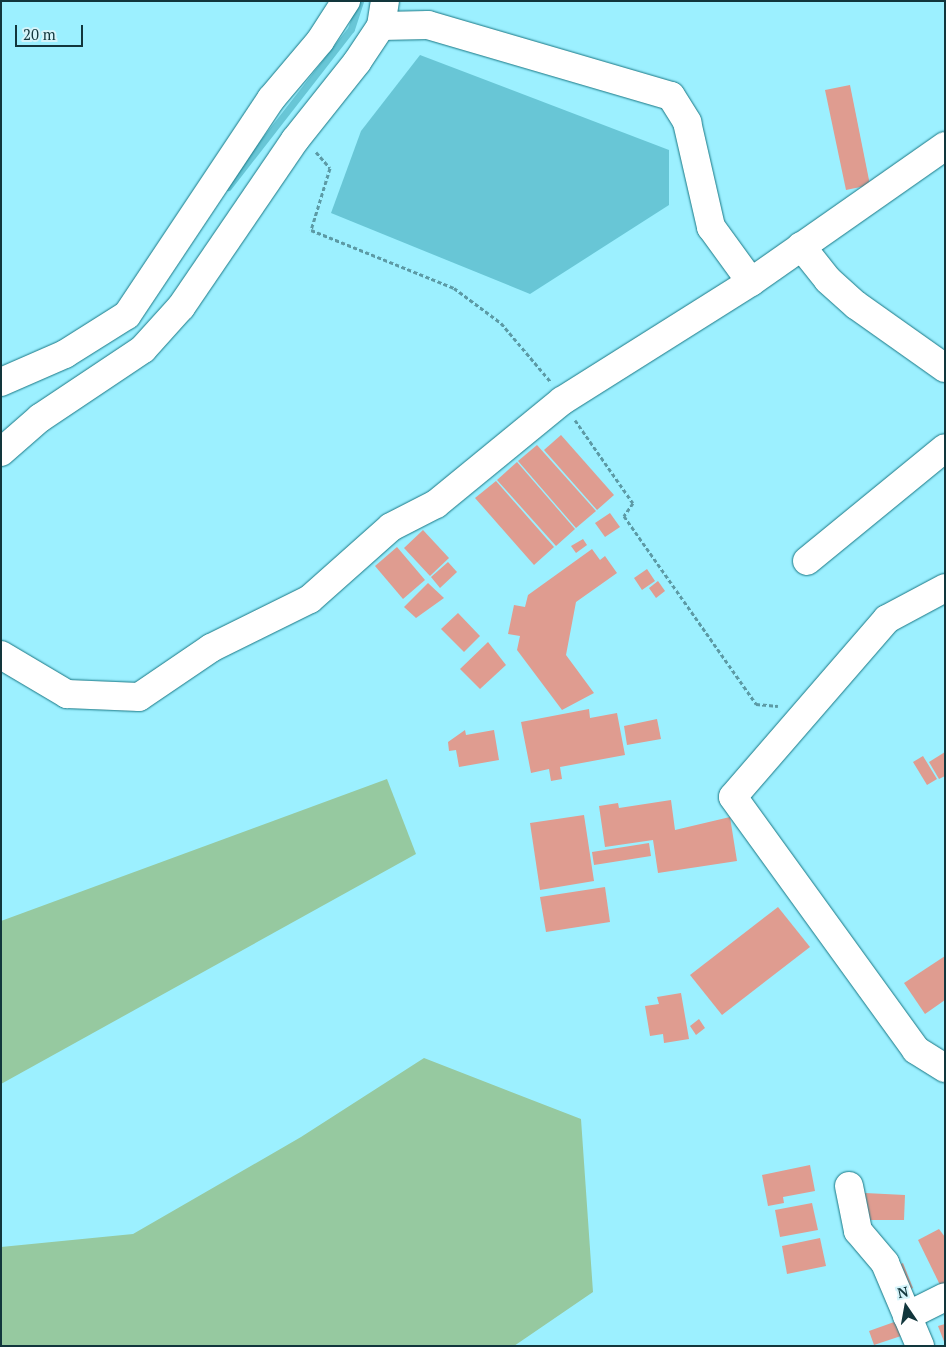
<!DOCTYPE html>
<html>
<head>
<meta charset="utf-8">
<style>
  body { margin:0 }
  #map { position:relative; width:946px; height:1347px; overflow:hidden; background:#9cf0ff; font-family:"PT Serif",serif }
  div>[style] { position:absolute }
  .green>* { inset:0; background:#96c9a0 }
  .water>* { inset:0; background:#68c6d6 }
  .stream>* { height:7px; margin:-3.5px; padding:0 3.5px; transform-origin:3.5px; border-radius:3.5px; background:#68c6d6 }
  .building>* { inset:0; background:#df9c90 }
  .path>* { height:3px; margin-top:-1.5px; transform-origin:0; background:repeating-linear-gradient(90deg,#5c9aa5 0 4px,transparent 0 6.5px) }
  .roads { filter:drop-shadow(0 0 1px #187684) drop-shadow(0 0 1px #187684) }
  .minor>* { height:28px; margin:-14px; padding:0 14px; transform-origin:14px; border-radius:14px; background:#fff }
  span { translate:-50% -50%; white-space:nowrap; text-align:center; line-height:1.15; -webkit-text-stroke:4px #d5f4fa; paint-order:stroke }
  .frame { position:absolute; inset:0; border:2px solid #12363c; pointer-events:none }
  .north { position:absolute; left:881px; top:1282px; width:50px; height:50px; -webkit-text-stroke:4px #d5f4fa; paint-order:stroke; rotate:348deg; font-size:14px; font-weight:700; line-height:20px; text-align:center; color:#12363c }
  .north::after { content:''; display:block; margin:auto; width:18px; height:22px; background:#12363c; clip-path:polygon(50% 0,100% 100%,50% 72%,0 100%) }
  .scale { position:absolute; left:15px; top:25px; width:68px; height:22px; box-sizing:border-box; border:2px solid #12363c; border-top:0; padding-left:6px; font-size:15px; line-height:18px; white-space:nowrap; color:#12363c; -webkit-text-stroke:4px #d5f4fa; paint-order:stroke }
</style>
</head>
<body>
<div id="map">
  <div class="green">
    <div style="clip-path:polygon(387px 779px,416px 854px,1px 1084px,1px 921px)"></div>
    <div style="clip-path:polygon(424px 1058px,581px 1119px,593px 1292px,514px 1346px,1px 1346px,1px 1247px,133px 1234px,301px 1137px)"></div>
  </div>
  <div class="water">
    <div style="clip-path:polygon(420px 55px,669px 150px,669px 205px,530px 294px,331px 213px,361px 131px)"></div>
  </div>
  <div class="stream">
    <div style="left:228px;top:187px;width:200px;rotate:-52.1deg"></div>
    <div style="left:351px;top:29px;width:29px;rotate:-72deg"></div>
  </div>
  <div class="building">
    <div style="clip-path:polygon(850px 85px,870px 185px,846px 190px,825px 90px)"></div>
    <div style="clip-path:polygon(561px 435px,614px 495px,597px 510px,544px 450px)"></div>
    <div style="clip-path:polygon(537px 445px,596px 511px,576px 528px,518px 461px)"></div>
    <div style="clip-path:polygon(517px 462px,575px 529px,556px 546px,497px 480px)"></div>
    <div style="clip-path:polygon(496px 481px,554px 547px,534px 565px,475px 498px)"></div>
    <div style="clip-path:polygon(610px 513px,620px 527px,605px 537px,595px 523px)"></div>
    <div style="clip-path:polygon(423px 530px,449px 558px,430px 576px,404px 548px)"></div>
    <div style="clip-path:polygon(583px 539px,587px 545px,576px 553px,571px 546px)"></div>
    <div style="clip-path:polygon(397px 547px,425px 580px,403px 599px,375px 566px)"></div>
    <div style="clip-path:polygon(592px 549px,600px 560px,605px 556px,617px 573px,576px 602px,566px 655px,594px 693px,562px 710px,517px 650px,520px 636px,508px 634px,514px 605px,525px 607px,528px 595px)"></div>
    <div style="clip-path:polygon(448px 562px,457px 572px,440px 588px,431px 577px)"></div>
    <div style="clip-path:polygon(647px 569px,655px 581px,642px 590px,634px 578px)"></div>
    <div style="clip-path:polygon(658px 581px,665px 591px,656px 598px,649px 588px)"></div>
    <div style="clip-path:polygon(428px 583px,444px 598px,416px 618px,404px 607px)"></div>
    <div style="clip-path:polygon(458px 613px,480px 636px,464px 652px,441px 629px)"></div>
    <div style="clip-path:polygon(488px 642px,506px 665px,480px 689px,460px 669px)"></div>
    <div style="clip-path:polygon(589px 709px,590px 718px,617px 713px,625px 755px,560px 767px,562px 779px,551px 781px,549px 769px,531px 773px,521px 722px)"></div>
    <div style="clip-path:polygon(657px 719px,661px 739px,627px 745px,624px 726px)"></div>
    <div style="clip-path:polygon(465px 730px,466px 735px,494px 730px,499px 760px,459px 767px,456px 750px,449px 751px,448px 742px)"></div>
    <div style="clip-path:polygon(945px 752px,945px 776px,939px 779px,929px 762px)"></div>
    <div style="clip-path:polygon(923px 756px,937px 779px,927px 785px,913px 762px)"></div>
    <div style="clip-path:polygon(671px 800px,675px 830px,730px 817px,737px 861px,658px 873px,653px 840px,605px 847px,599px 806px,618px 803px,619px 808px)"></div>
    <div style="clip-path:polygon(584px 815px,594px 881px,540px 890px,530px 823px)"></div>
    <div style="clip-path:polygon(649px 843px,651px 856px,594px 865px,592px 852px)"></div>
    <div style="clip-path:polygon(605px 887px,610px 922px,546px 932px,540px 897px)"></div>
    <div style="clip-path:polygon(778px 907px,810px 947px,722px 1015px,690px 975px)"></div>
    <div style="clip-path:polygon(945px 956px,945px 1000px,925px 1014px,904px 983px)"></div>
    <div style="clip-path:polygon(681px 993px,689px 1039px,664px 1043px,663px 1034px,650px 1036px,645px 1006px,659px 1004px,657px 997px)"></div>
    <div style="clip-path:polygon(699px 1019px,705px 1028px,696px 1035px,690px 1026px)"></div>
    <div style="clip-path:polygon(810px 1165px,815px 1191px,783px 1197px,784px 1203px,768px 1206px,762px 1175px)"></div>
    <div style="clip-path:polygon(865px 1193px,905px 1195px,904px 1220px,870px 1220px)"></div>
    <div style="clip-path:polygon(812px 1203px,818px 1230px,780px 1237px,775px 1210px)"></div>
    <div style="clip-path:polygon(939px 1229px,945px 1237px,945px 1283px,940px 1285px,918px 1240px)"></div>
    <div style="clip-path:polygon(820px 1238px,826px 1266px,787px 1274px,782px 1246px)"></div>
    <div style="clip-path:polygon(903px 1263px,913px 1288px,906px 1291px,896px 1266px)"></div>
    <div style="clip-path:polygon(897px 1321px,901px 1336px,874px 1345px,869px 1331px)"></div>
    <div style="clip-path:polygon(945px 1324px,945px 1344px,938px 1326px)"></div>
  </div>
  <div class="path">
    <div style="left:316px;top:152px;width:21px;rotate:49deg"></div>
    <div style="left:330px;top:168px;width:65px;rotate:107deg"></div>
    <div style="left:311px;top:230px;width:154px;rotate:22.1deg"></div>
    <div style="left:454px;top:288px;width:59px;rotate:36.7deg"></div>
    <div style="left:501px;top:323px;width:76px;rotate:49.8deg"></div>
    <div style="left:575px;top:420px;width:101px;rotate:55.1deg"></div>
    <div style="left:633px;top:503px;width:16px;rotate:125deg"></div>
    <div style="left:624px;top:516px;width:230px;rotate:54.9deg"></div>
    <div style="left:756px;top:704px;width:22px;rotate:5deg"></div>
  </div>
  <div class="roads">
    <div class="minor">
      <div style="left:381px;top:26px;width:47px;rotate:-1.2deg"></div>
      <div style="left:428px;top:25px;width:253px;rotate:16.3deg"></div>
      <div style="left:671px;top:96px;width:31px;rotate:58deg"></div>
      <div style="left:687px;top:122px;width:108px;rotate:77.1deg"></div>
      <div style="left:711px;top:227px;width:68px;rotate:54deg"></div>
      <div style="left:801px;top:246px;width:43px;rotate:51.5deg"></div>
      <div style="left:828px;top:280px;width:38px;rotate:42deg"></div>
      <div style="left:856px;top:305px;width:109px;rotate:35.3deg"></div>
      <div style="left:1px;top:382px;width:70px;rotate:-23.6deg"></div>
      <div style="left:65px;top:354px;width:73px;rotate:-32.2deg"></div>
      <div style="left:127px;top:315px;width:260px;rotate:-56.3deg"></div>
      <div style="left:271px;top:99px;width:76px;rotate:-49.8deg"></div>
      <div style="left:320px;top:41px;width:48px;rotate:-57deg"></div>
      <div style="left:1px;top:452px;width:52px;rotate:-41.1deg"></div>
      <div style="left:40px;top:418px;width:124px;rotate:-33.8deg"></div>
      <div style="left:143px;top:349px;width:57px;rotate:-47.9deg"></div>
      <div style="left:181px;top:307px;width:202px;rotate:-55.7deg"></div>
      <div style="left:295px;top:140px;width:100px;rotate:-51.5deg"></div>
      <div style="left:357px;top:62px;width:43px;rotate:-56.3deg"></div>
      <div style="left:381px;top:26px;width:25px;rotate:-81deg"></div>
      <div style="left:807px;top:561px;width:178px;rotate:-39.3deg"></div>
      <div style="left:945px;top:588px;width:66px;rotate:151.9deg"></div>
      <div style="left:887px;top:619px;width:235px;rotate:130.9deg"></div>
      <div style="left:733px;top:797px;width:312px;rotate:54.1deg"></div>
      <div style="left:916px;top:1050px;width:34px;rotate:32deg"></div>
      <div style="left:1px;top:655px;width:77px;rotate:30.6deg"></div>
      <div style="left:67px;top:694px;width:72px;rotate:2.4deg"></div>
      <div style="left:139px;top:697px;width:87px;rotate:-34.2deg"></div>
      <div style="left:211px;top:648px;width:110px;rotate:-26.3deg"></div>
      <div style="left:310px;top:599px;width:108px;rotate:-41.6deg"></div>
      <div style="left:391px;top:527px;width:51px;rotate:-27.1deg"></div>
      <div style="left:436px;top:504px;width:163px;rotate:-39.3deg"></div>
      <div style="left:562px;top:401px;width:223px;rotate:-32.2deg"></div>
      <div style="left:751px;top:282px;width:237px;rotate:-35deg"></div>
      <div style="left:849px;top:1186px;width:46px;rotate:78.7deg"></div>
      <div style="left:858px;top:1231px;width:42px;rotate:49.8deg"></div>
      <div style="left:885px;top:1263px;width:90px;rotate:67.1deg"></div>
      <div style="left:907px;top:1316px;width:42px;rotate:-26.6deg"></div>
    </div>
  </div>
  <div class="frame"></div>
  <div class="north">N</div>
  <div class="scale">20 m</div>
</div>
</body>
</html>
